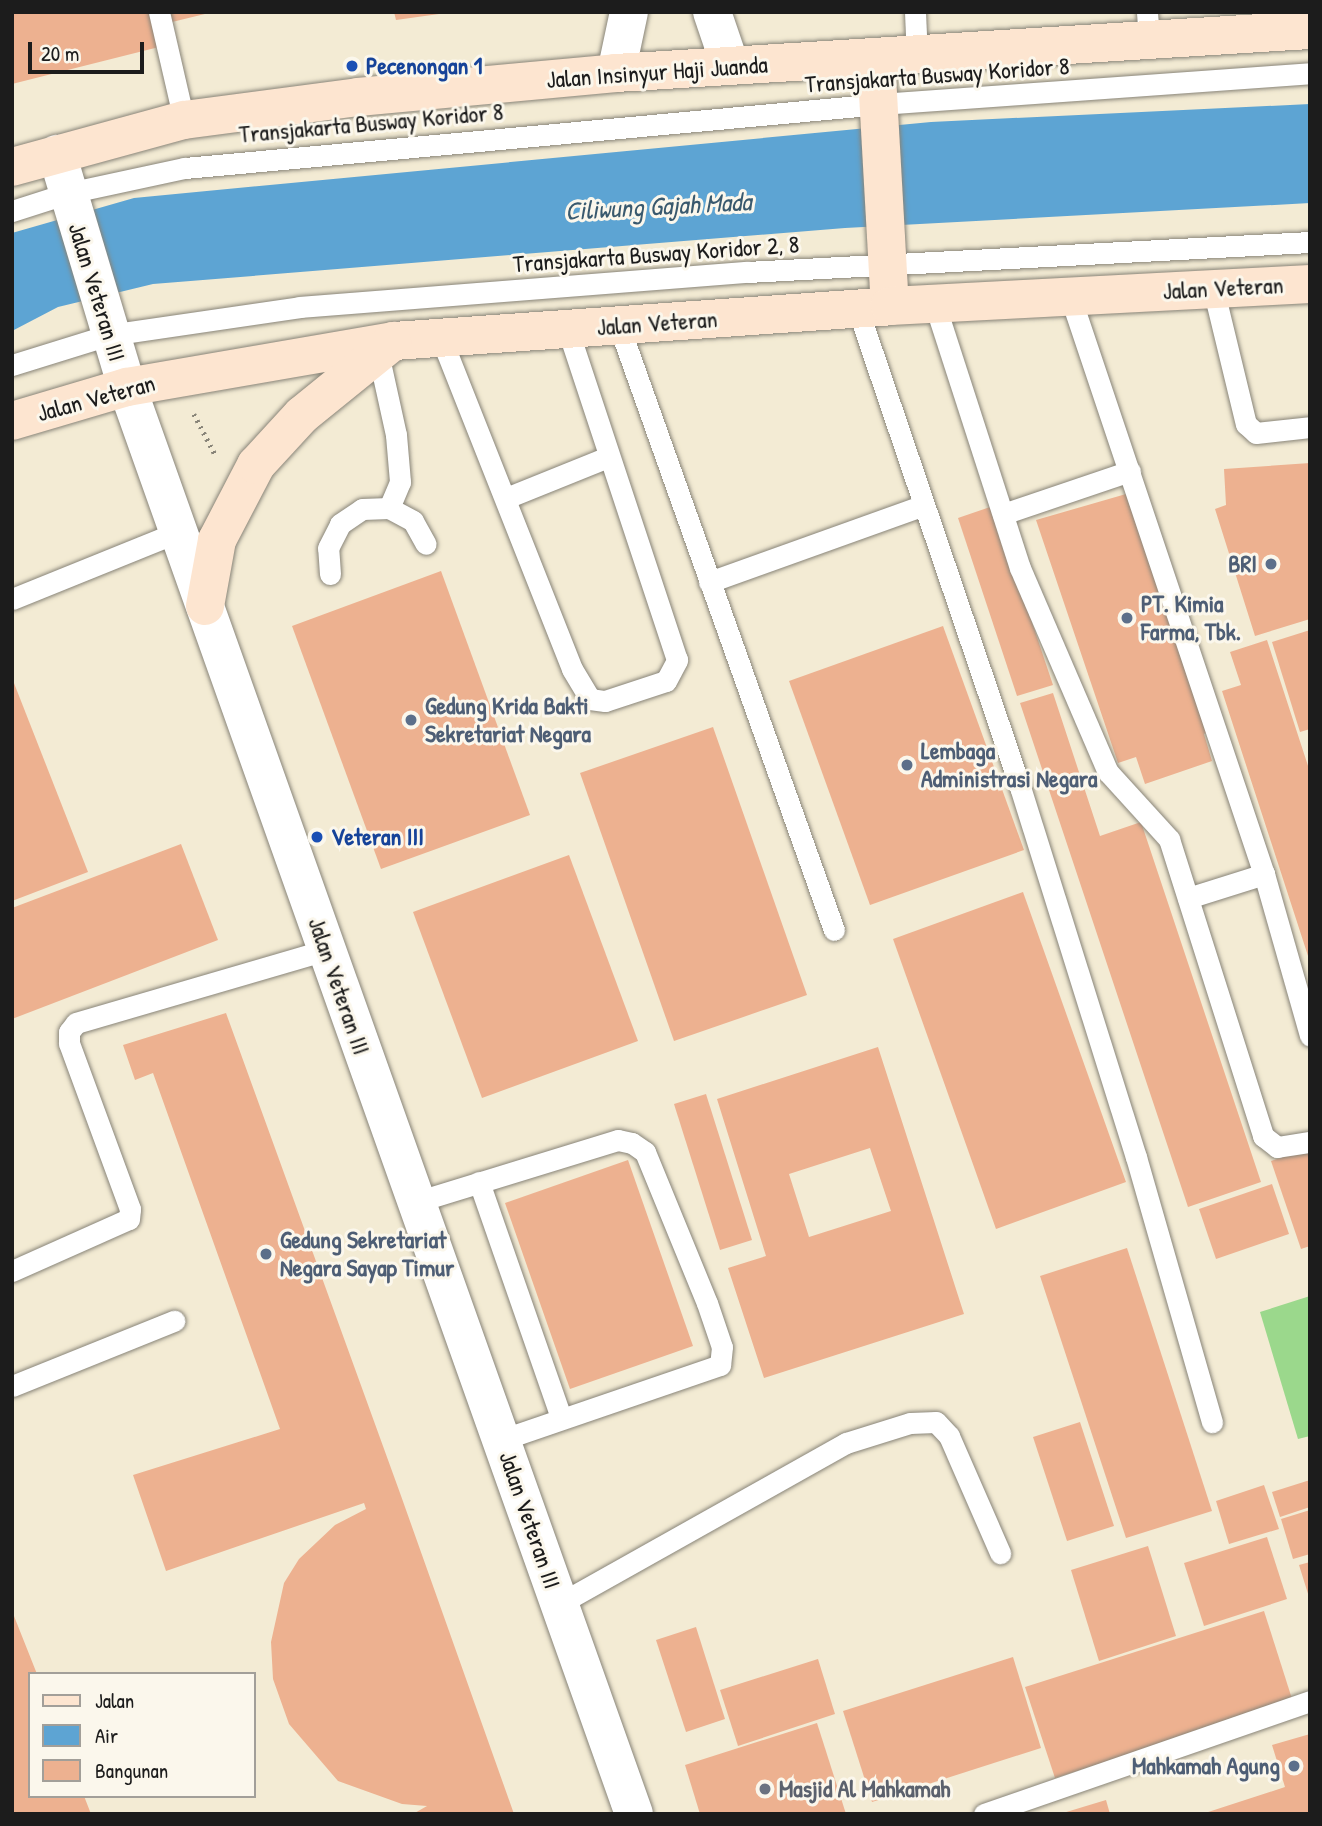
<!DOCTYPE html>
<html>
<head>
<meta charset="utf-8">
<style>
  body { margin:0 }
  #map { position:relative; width:1322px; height:1826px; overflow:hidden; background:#f3ebd4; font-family:"Patrick Hand",sans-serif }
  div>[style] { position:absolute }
  .green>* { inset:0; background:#9bd88c }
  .water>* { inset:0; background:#5da4d3 }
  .building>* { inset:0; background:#edb190 }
  .path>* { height:4.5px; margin-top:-2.25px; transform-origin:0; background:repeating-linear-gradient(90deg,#888478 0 2px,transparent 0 7px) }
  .roads { filter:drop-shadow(0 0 2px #888478) drop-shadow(0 0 2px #888478) }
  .service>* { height:21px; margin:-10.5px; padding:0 10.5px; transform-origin:10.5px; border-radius:10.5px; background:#fff }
  .tertiary>* { height:38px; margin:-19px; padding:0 19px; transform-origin:19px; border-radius:19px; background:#fff }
  .secondary>* { height:38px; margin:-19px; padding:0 19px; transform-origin:19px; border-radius:19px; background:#fde5d0 }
  .dots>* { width:19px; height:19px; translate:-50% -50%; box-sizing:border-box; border:4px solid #fbf7ec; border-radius:50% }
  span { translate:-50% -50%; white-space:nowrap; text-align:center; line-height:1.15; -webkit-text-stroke:6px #fbf7ec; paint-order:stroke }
  .transit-label { font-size:24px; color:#164399; font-weight:700 }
  .left { translate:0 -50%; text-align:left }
  .street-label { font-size:24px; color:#1c1c1c }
  .service-label { font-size:24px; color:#4e5e75; font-weight:700 }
  .right { translate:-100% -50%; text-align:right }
  .worship-label { font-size:24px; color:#5b616d; font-weight:700 }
  .water-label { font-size:26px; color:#39596e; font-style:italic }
  .frame { position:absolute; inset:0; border:14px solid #1c1c1c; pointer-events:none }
  .legend { position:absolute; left:28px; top:1672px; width:228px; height:126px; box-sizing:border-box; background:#fbf7ec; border:2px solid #a29f99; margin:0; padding:9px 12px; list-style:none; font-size:21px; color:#1c1c1c }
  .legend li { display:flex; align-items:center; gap:14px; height:35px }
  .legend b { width:35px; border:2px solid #a29f99 }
  .scale { position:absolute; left:28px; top:42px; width:116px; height:32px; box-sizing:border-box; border:4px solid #1c1c1c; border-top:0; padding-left:9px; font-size:21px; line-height:24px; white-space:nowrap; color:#1c1c1c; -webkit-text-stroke:5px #fbf7ec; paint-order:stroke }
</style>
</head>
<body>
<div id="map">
  <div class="green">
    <div style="clip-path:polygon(1310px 1296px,1310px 1436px,1298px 1439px,1260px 1312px)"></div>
  </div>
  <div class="water">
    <div style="clip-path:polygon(1310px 104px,1310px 203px,845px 228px,153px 284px,58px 307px,12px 331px,12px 233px,134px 198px,931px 122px)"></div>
  </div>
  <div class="building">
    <div style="clip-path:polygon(12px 12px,150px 12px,159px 47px,12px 84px)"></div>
    <div style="clip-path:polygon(170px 12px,209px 12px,209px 13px,172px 22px)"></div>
    <div style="clip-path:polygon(394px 12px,439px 12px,439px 14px,396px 20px)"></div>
    <div style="clip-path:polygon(1310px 463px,1310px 619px,1255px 636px,1215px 509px,1226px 505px,1224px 469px)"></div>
    <div style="clip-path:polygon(1133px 492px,1209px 731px,1204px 734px,1212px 761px,1145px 784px,1136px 757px,1118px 763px,1036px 520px)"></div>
    <div style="clip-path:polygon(993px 506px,1053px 685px,1017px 696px,958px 518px)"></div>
    <div style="clip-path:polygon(441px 571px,530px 815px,381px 869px,292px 626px)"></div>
    <div style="clip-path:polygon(943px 626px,1024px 850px,870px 905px,789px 681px)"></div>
    <div style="clip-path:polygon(1310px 630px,1310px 729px,1300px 732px,1272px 642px)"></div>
    <div style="clip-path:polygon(1267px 640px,1310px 772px,1309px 959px,1222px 691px,1241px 685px,1230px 652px)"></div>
    <div style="clip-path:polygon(12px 678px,88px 872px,12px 901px)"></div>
    <div style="clip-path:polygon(1053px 693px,1100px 836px,1141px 822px,1261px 1182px,1188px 1207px,1020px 703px)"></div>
    <div style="clip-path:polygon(713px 727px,807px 995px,674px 1041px,580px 773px)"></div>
    <div style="clip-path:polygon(181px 844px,218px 940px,12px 1019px,12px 908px)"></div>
    <div style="clip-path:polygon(569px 855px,638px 1041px,482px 1098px,413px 912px)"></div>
    <div style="clip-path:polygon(1023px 892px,1126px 1182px,996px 1229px,893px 939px)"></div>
    <div style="clip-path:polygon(226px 1013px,400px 1493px,514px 1814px,413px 1814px,427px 1806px,402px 1804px,338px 1781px,289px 1724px,273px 1679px,271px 1642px,284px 1583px,299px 1559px,335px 1525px,366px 1509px,364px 1503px,166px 1571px,133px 1475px,280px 1429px,153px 1073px,135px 1080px,123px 1045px)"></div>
    <div style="clip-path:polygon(evenodd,878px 1047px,964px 1314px,764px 1378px,728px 1268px,766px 1256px,717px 1099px,878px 1047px,870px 1148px,891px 1211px,809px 1237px,789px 1174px,870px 1148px)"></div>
    <div style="clip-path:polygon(706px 1094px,752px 1240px,720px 1250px,674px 1104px)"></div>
    <div style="clip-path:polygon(1310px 1148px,1310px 1246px,1301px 1249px,1271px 1161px)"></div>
    <div style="clip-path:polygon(628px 1160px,693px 1346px,570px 1389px,505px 1203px)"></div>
    <div style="clip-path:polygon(1272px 1184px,1289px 1234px,1216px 1259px,1199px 1209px)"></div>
    <div style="clip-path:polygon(1127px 1248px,1212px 1511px,1126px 1538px,1040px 1276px)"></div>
    <div style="clip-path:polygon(1080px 1422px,1114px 1526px,1067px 1541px,1033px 1437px)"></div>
    <div style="clip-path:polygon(1310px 1480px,1310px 1507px,1280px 1517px,1272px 1492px)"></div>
    <div style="clip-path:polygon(1264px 1485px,1279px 1529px,1229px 1544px,1216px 1501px)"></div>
    <div style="clip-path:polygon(1310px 1510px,1310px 1554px,1293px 1559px,1281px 1519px)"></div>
    <div style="clip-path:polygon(1267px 1537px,1287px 1599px,1204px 1626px,1184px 1563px)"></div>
    <div style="clip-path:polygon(1148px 1546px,1176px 1636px,1099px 1661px,1071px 1570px)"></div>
    <div style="clip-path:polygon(1310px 1562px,1310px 1597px,1309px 1597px,1299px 1565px)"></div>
    <div style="clip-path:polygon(12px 1611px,37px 1674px,30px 1674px,30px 1796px,84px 1796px,91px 1814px,12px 1814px)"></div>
    <div style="clip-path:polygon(1264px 1611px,1293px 1702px,1055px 1778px,1025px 1687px)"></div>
    <div style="clip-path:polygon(696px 1627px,725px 1719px,686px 1732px,656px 1640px)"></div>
    <div style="clip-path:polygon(1013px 1657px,1041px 1748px,872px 1802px,843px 1711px)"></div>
    <div style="clip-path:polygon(818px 1659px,835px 1714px,738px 1746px,720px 1690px)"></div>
    <div style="clip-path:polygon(817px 1723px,846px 1814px,700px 1814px,685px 1765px)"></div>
    <div style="clip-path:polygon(1310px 1734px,1310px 1814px,1202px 1814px,1285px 1787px,1272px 1745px)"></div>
    <div style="clip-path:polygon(1106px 1800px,1110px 1814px,1063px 1814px,1063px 1813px)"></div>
  </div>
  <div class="path">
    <div style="left:194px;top:414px;width:47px;rotate:62.4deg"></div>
  </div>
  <div class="roads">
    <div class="service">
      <div style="left:159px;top:12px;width:111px;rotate:77deg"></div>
      <div style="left:915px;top:12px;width:45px;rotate:87.5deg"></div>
      <div style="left:1147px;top:12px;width:28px;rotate:86deg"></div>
      <div style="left:12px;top:211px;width:59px;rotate:-17.8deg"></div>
      <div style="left:68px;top:193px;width:120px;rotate:-12.1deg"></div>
      <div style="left:185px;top:168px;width:698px;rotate:-5.26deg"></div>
      <div style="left:880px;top:104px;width:431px;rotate:-4.1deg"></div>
      <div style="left:1213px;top:288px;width:140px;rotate:76.4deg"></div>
      <div style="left:1246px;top:424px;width:13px;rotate:42deg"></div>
      <div style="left:1256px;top:433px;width:54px;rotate:-6.3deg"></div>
      <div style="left:1070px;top:296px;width:610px;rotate:71.45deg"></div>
      <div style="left:1264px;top:874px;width:168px;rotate:74.1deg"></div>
      <div style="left:935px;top:305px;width:276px;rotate:72.1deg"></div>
      <div style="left:1020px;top:568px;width:222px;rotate:66.7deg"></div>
      <div style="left:1108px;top:772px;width:91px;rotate:47.7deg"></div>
      <div style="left:1169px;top:839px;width:312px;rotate:72.4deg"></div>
      <div style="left:1263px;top:1136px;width:18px;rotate:38deg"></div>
      <div style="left:1277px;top:1147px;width:33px;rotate:-9deg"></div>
      <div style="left:858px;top:310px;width:504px;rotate:71.24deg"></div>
      <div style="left:1020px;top:787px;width:388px;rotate:72.6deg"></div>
      <div style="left:1136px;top:1157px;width:276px;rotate:74deg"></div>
      <div style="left:619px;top:326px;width:641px;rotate:70.41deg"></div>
      <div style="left:441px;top:338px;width:356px;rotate:68.4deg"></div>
      <div style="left:572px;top:669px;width:35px;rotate:59deg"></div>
      <div style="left:590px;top:699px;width:15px;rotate:8deg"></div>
      <div style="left:605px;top:701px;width:64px;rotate:-18.2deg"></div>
      <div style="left:666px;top:681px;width:24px;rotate:-62deg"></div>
      <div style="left:677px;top:660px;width:348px;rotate:-108.3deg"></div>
      <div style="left:378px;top:353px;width:84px;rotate:77.6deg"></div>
      <div style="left:396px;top:435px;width:47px;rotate:85.1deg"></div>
      <div style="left:400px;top:482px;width:28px;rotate:113deg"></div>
      <div style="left:12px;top:365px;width:102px;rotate:-17.2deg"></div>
      <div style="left:109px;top:335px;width:193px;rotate:-8.3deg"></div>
      <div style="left:300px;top:307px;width:448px;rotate:-4.5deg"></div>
      <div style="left:747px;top:272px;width:564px;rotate:-3.05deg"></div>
      <div style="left:506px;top:498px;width:110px;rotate:-21.9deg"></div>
      <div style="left:1003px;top:514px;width:134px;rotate:-18.7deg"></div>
      <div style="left:330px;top:574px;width:26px;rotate:-94deg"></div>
      <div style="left:328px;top:548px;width:27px;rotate:-63deg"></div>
      <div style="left:340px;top:524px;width:27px;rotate:-34deg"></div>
      <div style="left:362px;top:509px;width:27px;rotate:-2deg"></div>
      <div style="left:389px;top:508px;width:27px;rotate:28deg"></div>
      <div style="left:413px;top:521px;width:26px;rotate:61deg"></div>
      <div style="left:709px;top:582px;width:228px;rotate:-19.7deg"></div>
      <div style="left:12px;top:599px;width:181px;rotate:-22deg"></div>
      <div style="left:1188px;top:898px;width:80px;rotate:-17.5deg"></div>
      <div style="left:479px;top:1182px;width:250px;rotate:70.8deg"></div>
      <div style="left:416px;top:1202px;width:211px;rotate:-17.1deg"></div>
      <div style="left:618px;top:1140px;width:14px;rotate:12deg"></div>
      <div style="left:632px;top:1143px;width:16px;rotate:35deg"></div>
      <div style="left:645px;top:1152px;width:163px;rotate:67.7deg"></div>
      <div style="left:707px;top:1303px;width:46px;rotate:71.2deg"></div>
      <div style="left:722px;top:1347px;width:18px;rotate:96deg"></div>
      <div style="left:720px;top:1365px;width:231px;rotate:161.1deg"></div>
      <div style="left:12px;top:1271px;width:128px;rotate:-24deg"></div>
      <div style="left:129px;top:1219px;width:10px;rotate:-84deg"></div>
      <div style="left:130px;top:1209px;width:177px;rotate:-110.2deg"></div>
      <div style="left:69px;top:1043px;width:11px;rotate:-90deg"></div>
      <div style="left:69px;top:1032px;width:11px;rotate:-52deg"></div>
      <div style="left:76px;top:1023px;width:260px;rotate:-16.3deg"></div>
      <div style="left:12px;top:1386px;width:175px;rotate:-21.9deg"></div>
      <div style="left:559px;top:1604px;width:329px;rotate:-29.3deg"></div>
      <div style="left:846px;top:1443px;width:67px;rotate:-17.4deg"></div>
      <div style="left:910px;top:1423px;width:26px;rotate:-2deg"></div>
      <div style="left:936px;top:1422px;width:19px;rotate:47deg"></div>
      <div style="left:949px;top:1436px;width:128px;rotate:66.4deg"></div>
      <div style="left:984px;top:1814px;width:345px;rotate:-19.1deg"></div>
    </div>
    <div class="tertiary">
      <div style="left:712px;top:12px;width:56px;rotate:71.2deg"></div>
      <div style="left:616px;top:73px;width:62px;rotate:-78deg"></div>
      <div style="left:57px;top:154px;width:243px;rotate:73.3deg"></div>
      <div style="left:127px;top:387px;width:1514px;rotate:70.44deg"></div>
    </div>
    <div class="secondary">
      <div style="left:876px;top:58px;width:248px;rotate:86.8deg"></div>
      <div style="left:12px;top:167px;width:178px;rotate:-15.3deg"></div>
      <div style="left:184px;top:120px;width:176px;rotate:-7.5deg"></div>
      <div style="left:358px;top:97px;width:259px;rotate:-5.3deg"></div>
      <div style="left:616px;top:73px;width:695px;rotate:-3.55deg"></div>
      <div style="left:12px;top:421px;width:120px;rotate:-16.5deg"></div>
      <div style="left:127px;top:387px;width:271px;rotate:-9.8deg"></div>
      <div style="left:394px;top:341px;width:497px;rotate:-4deg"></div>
      <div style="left:890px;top:306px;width:421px;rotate:-3deg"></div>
      <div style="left:205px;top:606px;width:67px;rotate:-79.7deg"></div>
      <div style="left:217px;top:540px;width:85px;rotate:-62.5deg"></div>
      <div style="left:256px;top:465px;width:68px;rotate:-47.4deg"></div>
      <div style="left:302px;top:415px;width:116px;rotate:-39deg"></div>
    </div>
  </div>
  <div class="dots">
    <div style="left:352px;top:66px;background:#1a4fb4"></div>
    <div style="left:1271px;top:564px;background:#5c6f8a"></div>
    <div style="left:1127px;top:618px;background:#5c6f8a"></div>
    <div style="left:411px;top:720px;background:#5c6f8a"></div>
    <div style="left:907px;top:765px;background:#5c6f8a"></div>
    <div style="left:317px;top:837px;background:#1a4fb4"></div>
    <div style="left:266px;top:1254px;background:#5c6f8a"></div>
    <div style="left:1294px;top:1766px;background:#5c6f8a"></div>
    <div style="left:765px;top:1789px;background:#6b7280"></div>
  </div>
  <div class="transit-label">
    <span class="left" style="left:366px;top:66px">Pecenongan 1</span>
    <span class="left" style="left:331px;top:837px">Veteran III</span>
  </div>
  <div class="street-label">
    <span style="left:657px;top:72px;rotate:-4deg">Jalan Insinyur Haji Juanda</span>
    <span style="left:937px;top:75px;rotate:-4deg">Transjakarta Busway Koridor 8</span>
    <span style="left:371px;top:123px;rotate:-5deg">Transjakarta Busway Koridor 8</span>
    <span style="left:656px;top:254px;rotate:-4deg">Transjakarta Busway Koridor 2, 8</span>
    <span style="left:1223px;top:288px;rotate:-3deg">Jalan Veteran</span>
    <span style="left:97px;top:292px;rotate:73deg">Jalan Veteran III</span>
    <span style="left:657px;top:323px;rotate:-4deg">Jalan Veteran</span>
    <span style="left:96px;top:398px;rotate:-15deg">Jalan Veteran</span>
    <span style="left:339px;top:986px;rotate:71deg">Jalan Veteran III</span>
    <span style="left:530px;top:1520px;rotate:71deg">Jalan Veteran III</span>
  </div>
  <div class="service-label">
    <span class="right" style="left:1257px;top:564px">BRI</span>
    <span class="left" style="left:1141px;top:618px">PT. Kimia<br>Farma, Tbk.</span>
    <span class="left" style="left:425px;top:720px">Gedung Krida Bakti<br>Sekretariat Negara</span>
    <span class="left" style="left:921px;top:765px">Lembaga<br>Administrasi Negara</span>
    <span class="left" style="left:280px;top:1254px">Gedung Sekretariat<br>Negara Sayap Timur</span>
    <span class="right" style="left:1280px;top:1766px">Mahkamah Agung</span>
  </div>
  <div class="worship-label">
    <span class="left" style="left:779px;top:1789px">Masjid Al Mahkamah</span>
  </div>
  <div class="water-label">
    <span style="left:658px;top:206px;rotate:-3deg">Ciliwung Gajah Mada</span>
  </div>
  <div class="frame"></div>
  <ul class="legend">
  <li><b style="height:9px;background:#fde5d0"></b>Jalan</li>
  <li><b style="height:19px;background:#5da4d3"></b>Air</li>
  <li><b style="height:19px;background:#edb190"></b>Bangunan</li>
  </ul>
  <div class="scale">20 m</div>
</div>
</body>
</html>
